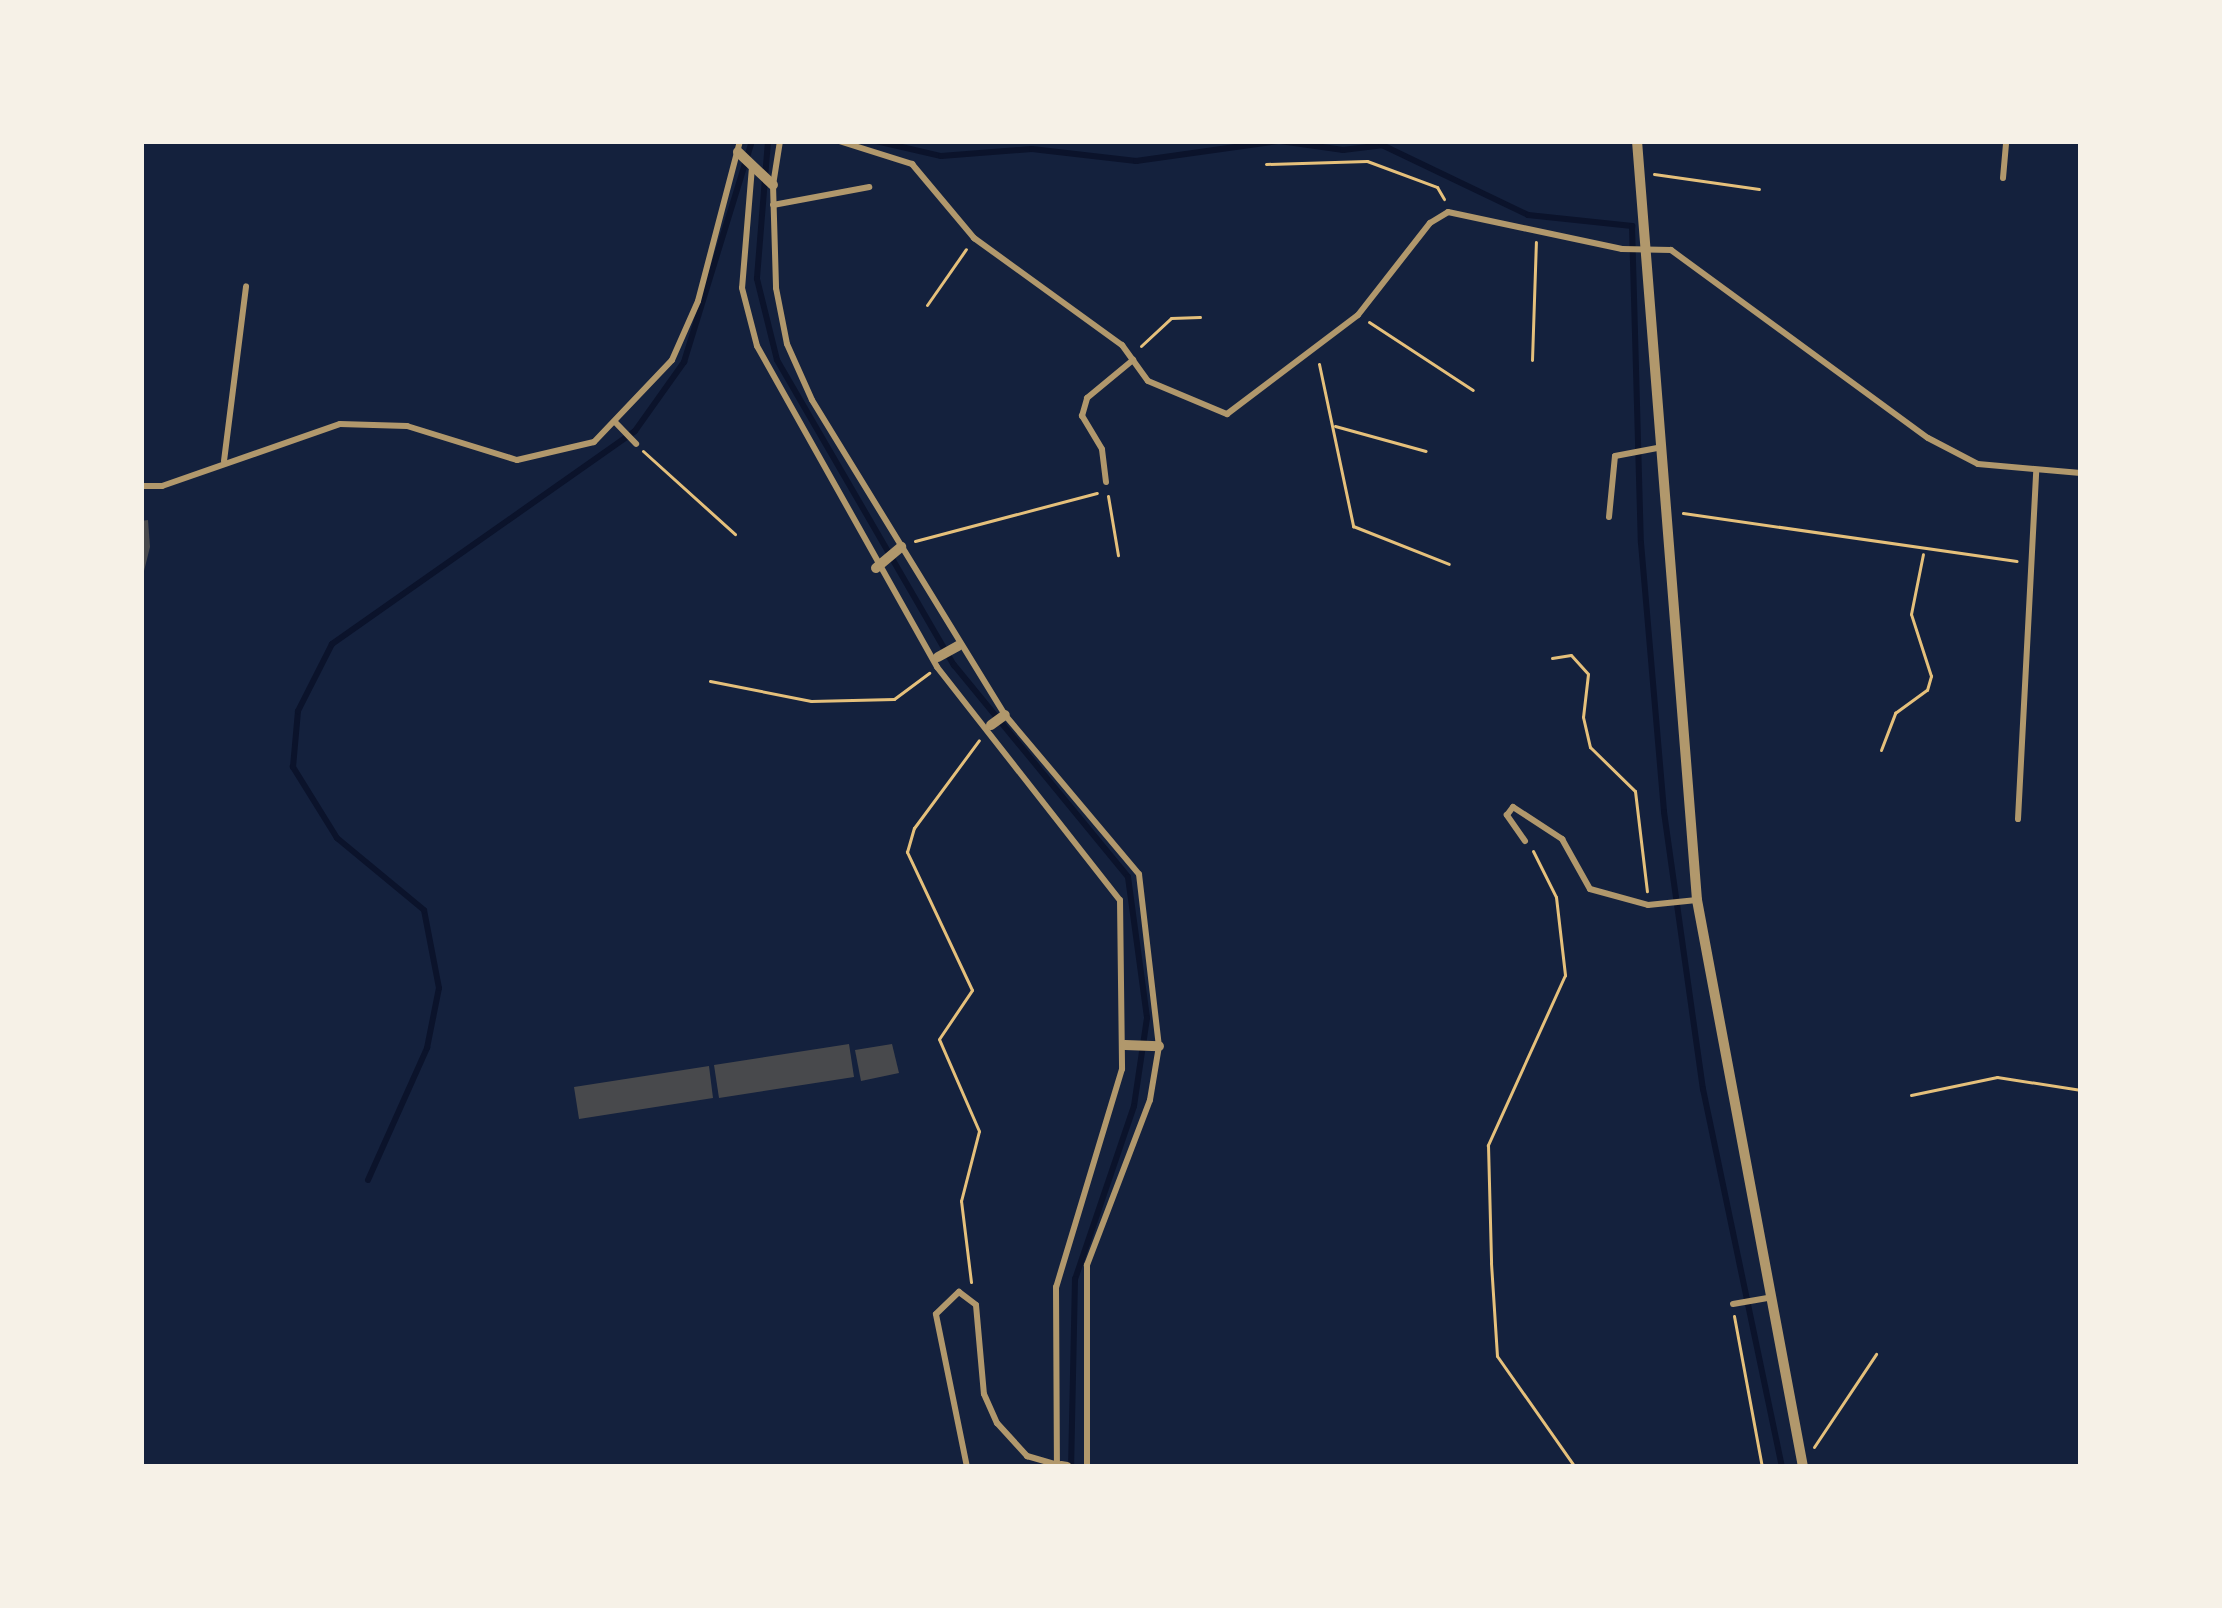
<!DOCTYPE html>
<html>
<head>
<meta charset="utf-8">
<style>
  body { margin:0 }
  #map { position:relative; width:2222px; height:1608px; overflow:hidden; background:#14213d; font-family:Overpass,sans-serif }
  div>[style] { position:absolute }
  .stream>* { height:6px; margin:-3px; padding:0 3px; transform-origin:3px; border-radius:3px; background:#0b132b }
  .building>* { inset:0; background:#48494c }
  .path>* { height:3px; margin:-1.5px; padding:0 1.5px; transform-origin:1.5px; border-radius:1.5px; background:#e5c07b }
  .service>* { height:6px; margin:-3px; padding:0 3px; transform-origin:3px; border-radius:3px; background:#b1986c }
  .minor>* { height:10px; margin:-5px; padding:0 5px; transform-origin:5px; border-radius:5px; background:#b1986c }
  span { translate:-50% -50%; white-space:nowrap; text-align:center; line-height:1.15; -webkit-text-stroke:9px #f6f1e7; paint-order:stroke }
  .frame { position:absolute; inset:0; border:144px solid #f6f1e7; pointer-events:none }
</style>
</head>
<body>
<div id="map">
  <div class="stream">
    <div style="left:768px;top:141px;width:138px;rotate:94.6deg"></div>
    <div style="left:757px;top:279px;width:83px;rotate:76.1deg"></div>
    <div style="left:777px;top:360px;width:353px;rotate:59.9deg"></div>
    <div style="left:954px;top:665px;width:274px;rotate:50.6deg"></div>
    <div style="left:1128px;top:877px;width:142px;rotate:82.3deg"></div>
    <div style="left:1147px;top:1018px;width:89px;rotate:98.4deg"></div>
    <div style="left:1134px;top:1106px;width:183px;rotate:108.8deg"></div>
    <div style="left:1075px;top:1279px;width:188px;rotate:91.2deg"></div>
    <div style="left:876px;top:141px;width:67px;rotate:13deg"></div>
    <div style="left:941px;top:156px;width:91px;rotate:-4.4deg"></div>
    <div style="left:1032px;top:149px;width:105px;rotate:6.6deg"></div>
    <div style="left:1136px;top:161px;width:143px;rotate:-8deg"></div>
    <div style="left:1280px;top:141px;width:64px;rotate:8.1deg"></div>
    <div style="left:1343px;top:150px;width:39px;rotate:-7deg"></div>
    <div style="left:1382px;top:145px;width:162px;rotate:25.6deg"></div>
    <div style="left:1528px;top:215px;width:105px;rotate:6deg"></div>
    <div style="left:1632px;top:226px;width:317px;rotate:88.4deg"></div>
    <div style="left:1641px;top:543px;width:270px;rotate:85.1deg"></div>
    <div style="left:1664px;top:812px;width:280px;rotate:82deg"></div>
    <div style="left:1703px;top:1089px;width:386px;rotate:78.2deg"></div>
    <div style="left:368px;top:1180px;width:145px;rotate:-65.9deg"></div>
    <div style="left:427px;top:1048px;width:61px;rotate:-78.7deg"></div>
    <div style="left:439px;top:988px;width:79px;rotate:-100.9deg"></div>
    <div style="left:424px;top:910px;width:113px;rotate:-140.4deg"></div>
    <div style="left:337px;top:838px;width:84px;rotate:-121.8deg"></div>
    <div style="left:293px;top:767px;width:56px;rotate:-84.9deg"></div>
    <div style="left:298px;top:711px;width:75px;rotate:-63.1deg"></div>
    <div style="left:332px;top:644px;width:370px;rotate:-35.1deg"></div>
    <div style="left:635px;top:431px;width:85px;rotate:-54.6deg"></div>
    <div style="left:684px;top:362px;width:231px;rotate:-72.9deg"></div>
  </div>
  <div class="building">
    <div style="clip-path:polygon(148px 520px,150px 547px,143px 575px,141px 521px)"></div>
    <div style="clip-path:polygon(849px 1044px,854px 1077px,719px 1098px,714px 1065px)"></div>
    <div style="clip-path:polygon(892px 1044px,899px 1073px,861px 1081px,855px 1050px)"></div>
    <div style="clip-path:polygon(709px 1066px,713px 1098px,579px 1119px,574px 1087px)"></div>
  </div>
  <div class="path">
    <div style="left:1266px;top:164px;width:101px;rotate:-1.7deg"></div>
    <div style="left:1367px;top:161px;width:75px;rotate:20.4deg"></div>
    <div style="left:1437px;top:187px;width:14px;rotate:60deg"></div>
    <div style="left:1654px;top:174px;width:106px;rotate:8.1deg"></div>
    <div style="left:927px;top:305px;width:68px;rotate:-55.1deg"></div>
    <div style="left:1369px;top:322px;width:124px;rotate:33.2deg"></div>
    <div style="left:1141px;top:346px;width:41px;rotate:-43deg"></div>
    <div style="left:1171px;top:318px;width:29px;rotate:-2deg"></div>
    <div style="left:1532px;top:360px;width:118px;rotate:-88.1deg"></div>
    <div style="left:1319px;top:364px;width:166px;rotate:78.1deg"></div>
    <div style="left:1353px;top:526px;width:103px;rotate:21.6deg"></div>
    <div style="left:1335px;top:426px;width:94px;rotate:15.4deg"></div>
    <div style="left:643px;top:451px;width:124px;rotate:42.1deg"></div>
    <div style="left:1108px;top:496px;width:60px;rotate:80.4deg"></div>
    <div style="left:1683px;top:513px;width:337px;rotate:8.2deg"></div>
    <div style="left:915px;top:541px;width:188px;rotate:-14.8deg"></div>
    <div style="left:1552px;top:658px;width:19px;rotate:-9deg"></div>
    <div style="left:1571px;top:655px;width:25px;rotate:48deg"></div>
    <div style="left:1588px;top:674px;width:43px;rotate:96.6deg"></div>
    <div style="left:1583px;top:717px;width:31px;rotate:77deg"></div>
    <div style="left:1590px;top:747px;width:63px;rotate:44.4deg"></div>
    <div style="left:1635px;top:791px;width:101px;rotate:83.2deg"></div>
    <div style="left:710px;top:681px;width:103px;rotate:11.2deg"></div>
    <div style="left:811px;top:701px;width:83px;rotate:-1.4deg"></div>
    <div style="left:894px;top:699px;width:44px;rotate:-36.6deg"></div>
    <div style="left:1881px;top:750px;width:40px;rotate:-69deg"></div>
    <div style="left:1895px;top:713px;width:39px;rotate:-36deg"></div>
    <div style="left:1927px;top:690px;width:15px;rotate:-74deg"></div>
    <div style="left:1931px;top:676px;width:65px;rotate:-107.9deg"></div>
    <div style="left:1911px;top:614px;width:61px;rotate:-78.7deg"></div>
    <div style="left:1533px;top:851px;width:51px;rotate:63.4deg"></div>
    <div style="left:1556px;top:897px;width:79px;rotate:83.4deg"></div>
    <div style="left:1565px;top:975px;width:187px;rotate:114.4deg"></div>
    <div style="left:1488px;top:1145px;width:118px;rotate:88.5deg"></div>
    <div style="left:1491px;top:1263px;width:93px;rotate:86.3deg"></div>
    <div style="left:1497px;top:1356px;width:136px;rotate:54.9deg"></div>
    <div style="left:1911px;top:1095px;width:88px;rotate:-11.8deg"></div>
    <div style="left:1997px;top:1077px;width:85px;rotate:8.8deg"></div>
    <div style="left:971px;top:1282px;width:82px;rotate:-97deg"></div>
    <div style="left:961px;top:1201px;width:72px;rotate:-75.6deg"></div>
    <div style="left:979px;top:1131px;width:100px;rotate:-113.5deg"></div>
    <div style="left:939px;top:1039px;width:59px;rotate:-56deg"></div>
    <div style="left:972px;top:990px;width:153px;rotate:-115.2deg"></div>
    <div style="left:907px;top:852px;width:25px;rotate:-74deg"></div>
    <div style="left:914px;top:828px;width:109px;rotate:-53.5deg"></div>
    <div style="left:2081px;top:1290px;width:6px;rotate:90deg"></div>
    <div style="left:1734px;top:1316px;width:154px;rotate:79.5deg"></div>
    <div style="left:1814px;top:1447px;width:112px;rotate:-56.3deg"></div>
  </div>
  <div class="service">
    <div style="left:780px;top:141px;width:45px;rotate:99deg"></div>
    <div style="left:773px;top:185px;width:103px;rotate:88.3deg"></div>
    <div style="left:776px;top:288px;width:57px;rotate:78.9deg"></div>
    <div style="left:787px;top:344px;width:61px;rotate:65.9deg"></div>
    <div style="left:812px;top:400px;width:369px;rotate:58.5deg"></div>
    <div style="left:1005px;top:715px;width:208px;rotate:49.9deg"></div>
    <div style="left:1139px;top:874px;width:173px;rotate:83.4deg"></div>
    <div style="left:1159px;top:1046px;width:55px;rotate:99.5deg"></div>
    <div style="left:1150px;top:1100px;width:177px;rotate:110.9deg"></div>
    <div style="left:1087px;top:1265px;width:202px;rotate:90deg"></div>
    <div style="left:839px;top:141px;width:77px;rotate:17.5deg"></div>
    <div style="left:912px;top:164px;width:97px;rotate:50deg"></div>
    <div style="left:974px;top:238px;width:183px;rotate:35.9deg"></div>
    <div style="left:1122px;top:345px;width:44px;rotate:54.2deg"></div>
    <div style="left:1148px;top:381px;width:86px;rotate:22.7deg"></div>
    <div style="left:1227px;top:414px;width:164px;rotate:-37.1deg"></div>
    <div style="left:1358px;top:315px;width:117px;rotate:-52deg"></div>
    <div style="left:1430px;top:223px;width:21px;rotate:-31deg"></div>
    <div style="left:1448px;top:212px;width:178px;rotate:12deg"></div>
    <div style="left:1622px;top:249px;width:49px;rotate:1.2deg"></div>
    <div style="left:1671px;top:250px;width:318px;rotate:36.2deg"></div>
    <div style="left:1928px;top:438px;width:56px;rotate:27.5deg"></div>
    <div style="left:1978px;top:464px;width:103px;rotate:5deg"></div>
    <div style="left:752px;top:167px;width:121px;rotate:94.7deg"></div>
    <div style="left:742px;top:288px;width:60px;rotate:75.5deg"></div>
    <div style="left:757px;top:346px;width:368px;rotate:60.7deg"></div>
    <div style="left:937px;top:667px;width:296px;rotate:51.9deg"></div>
    <div style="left:1120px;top:900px;width:169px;rotate:89.3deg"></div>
    <div style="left:1122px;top:1069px;width:228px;rotate:106.8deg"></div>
    <div style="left:1056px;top:1287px;width:180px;rotate:89.7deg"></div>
    <div style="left:2003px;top:178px;width:37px;rotate:-85deg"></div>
    <div style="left:773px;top:205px;width:98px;rotate:-10.6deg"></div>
    <div style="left:616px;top:423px;width:29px;rotate:46deg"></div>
    <div style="left:224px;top:461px;width:176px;rotate:-82.8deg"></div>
    <div style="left:1106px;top:482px;width:33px;rotate:-97deg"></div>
    <div style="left:1102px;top:449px;width:39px;rotate:-121deg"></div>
    <div style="left:1082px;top:416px;width:19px;rotate:-74deg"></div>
    <div style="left:1087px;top:398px;width:60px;rotate:-39.6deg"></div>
    <div style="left:141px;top:486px;width:21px"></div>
    <div style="left:162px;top:486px;width:188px;rotate:-19.2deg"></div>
    <div style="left:340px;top:424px;width:67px;rotate:1.7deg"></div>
    <div style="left:407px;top:426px;width:115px;rotate:17.2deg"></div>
    <div style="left:517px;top:460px;width:79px;rotate:-13.2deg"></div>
    <div style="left:594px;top:442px;width:113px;rotate:-46.4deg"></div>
    <div style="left:672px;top:360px;width:64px;rotate:-66.2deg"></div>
    <div style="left:698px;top:301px;width:165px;rotate:-75.3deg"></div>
    <div style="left:1609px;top:517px;width:61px;rotate:-84.4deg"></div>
    <div style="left:1615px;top:456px;width:43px;rotate:-10.8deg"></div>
    <div style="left:2018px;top:819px;width:349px;rotate:-87deg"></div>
    <div style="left:1525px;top:841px;width:32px;rotate:-125deg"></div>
    <div style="left:1507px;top:815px;width:10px;rotate:-53deg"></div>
    <div style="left:1513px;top:807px;width:59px;rotate:33.1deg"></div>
    <div style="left:1562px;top:839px;width:57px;rotate:60.8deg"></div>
    <div style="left:1590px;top:889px;width:60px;rotate:15.4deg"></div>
    <div style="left:1648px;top:905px;width:49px;rotate:-5.8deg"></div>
    <div style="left:1733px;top:1304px;width:35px;rotate:-10deg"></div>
    <div style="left:967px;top:1467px;width:156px;rotate:-101.5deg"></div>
    <div style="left:936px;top:1314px;width:32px;rotate:-44deg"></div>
    <div style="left:959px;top:1292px;width:21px;rotate:37deg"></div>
    <div style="left:976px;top:1305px;width:89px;rotate:84.9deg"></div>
    <div style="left:984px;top:1394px;width:32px;rotate:66deg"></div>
    <div style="left:997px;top:1423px;width:45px;rotate:47.7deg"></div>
    <div style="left:1027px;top:1456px;width:32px;rotate:16deg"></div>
  </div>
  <div class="minor">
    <div style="left:1637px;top:141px;width:761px;rotate:85.48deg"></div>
    <div style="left:1697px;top:900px;width:577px;rotate:79.41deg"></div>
    <div style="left:738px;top:152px;width:48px;rotate:43.3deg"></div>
    <div style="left:876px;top:568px;width:33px;rotate:-40deg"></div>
    <div style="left:938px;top:657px;width:23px;rotate:-29deg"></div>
    <div style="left:991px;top:725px;width:17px;rotate:-36deg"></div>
    <div style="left:1125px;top:1045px;width:34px;rotate:2deg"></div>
    <div style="left:1061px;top:1466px;width:6px;rotate:9deg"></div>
  </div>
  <div class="frame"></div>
</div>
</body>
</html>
